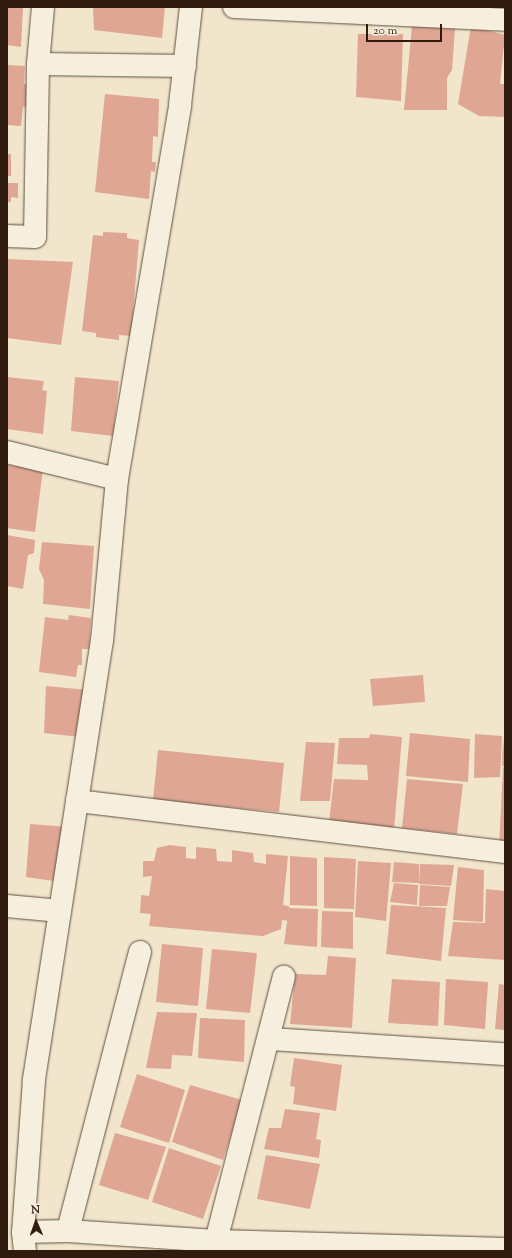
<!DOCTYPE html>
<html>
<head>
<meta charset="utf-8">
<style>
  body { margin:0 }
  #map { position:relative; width:512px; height:1258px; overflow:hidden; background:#f1e6cc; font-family:"Sorts Mill Goudy",serif }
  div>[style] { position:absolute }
  .building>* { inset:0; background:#dea693 }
  .roads { filter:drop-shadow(0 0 1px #604e3e) drop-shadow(0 0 1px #604e3e) }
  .street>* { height:22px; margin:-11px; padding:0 11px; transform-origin:11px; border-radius:11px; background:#f6efde }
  span { translate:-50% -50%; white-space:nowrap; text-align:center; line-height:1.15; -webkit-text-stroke:3px #f6efde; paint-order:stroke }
  .frame { position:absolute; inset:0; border:8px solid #301c0e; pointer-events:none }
  .north { position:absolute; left:16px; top:1202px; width:40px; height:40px; -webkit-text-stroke:3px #f6efde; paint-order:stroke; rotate:358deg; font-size:11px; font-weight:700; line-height:16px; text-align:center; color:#301c0e }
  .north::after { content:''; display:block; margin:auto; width:14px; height:18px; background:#301c0e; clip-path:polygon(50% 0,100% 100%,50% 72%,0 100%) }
  .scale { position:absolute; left:366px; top:24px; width:76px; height:18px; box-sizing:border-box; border:2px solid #301c0e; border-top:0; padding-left:5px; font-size:12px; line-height:14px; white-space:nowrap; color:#301c0e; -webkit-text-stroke:3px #f6efde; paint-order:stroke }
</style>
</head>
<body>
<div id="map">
  <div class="building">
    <div style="clip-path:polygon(7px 7px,23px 7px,21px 47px,7px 45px)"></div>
    <div style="clip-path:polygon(93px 7px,165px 7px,162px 38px,94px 30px)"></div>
    <div style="clip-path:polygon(412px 26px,455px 29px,452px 70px,447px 78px,447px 110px,404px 110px)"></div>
    <div style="clip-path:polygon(471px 26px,505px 35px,500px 84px,505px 84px,505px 117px,479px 116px,458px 104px)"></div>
    <div style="clip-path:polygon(358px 34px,403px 34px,401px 101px,356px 97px)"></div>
    <div style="clip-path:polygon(7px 65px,25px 66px,24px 84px,34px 84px,33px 109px,23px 107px,21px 126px,7px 125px)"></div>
    <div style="clip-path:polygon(105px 94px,159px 99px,158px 137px,153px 136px,152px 162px,156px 162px,155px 172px,151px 171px,149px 199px,95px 192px)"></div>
    <div style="clip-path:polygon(7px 154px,11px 154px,11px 176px,7px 176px)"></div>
    <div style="clip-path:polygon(7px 183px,18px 183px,18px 198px,11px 197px,11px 202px,7px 202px)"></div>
    <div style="clip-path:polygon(103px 232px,127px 233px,127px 238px,139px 240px,131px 336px,119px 335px,119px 340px,96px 337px,96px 333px,82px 331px,93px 235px,103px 236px)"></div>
    <div style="clip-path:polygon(7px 259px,73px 262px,61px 345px,7px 338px)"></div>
    <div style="clip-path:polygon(7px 377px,44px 381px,42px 390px,47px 391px,43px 434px,7px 429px)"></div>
    <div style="clip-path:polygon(75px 377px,119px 381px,113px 436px,71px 431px)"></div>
    <div style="clip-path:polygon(7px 465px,43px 469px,35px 532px,7px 528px)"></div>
    <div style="clip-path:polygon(7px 535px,35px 540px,34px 553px,28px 555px,23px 589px,7px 586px)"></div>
    <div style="clip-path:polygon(42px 542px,94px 546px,90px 609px,43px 604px,44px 580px,39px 569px)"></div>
    <div style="clip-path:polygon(69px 615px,91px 618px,89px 649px,82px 649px,82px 665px,78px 665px,76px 677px,39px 672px,45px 617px,68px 620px)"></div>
    <div style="clip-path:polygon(423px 675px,425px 702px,373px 706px,370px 679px)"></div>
    <div style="clip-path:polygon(46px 686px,89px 690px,80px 737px,44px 733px)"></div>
    <div style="clip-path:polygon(410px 733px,470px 739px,468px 782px,406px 776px)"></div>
    <div style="clip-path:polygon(370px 734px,402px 737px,394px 830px,329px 822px,334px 779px,368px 780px,367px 765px,337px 764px,339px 738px,369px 738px)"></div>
    <div style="clip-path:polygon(475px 734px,502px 736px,500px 777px,474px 778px)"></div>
    <div style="clip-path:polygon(503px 736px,505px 766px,502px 766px)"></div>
    <div style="clip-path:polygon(306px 742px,335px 743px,330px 801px,300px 801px)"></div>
    <div style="clip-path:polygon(158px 750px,284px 763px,279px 812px,153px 800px)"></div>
    <div style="clip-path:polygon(503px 767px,505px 767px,505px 847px,499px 847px)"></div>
    <div style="clip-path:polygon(407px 779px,463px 784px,457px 834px,402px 828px)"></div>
    <div style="clip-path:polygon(30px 824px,69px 827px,61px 882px,26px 877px)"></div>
    <div style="clip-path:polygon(170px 845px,186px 847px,186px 858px,196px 859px,196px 847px,216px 849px,217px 861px,232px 862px,232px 850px,253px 853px,254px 862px,266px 864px,266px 854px,288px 856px,283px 905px,289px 906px,288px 921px,282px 920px,281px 929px,263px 936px,149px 926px,151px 914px,140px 913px,141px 895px,149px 896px,152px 876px,143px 877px,143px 861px,154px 861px,157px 848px)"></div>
    <div style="clip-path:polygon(290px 856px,317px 858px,317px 906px,290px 905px)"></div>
    <div style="clip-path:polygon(324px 857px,356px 859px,354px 909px,324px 908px)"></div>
    <div style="clip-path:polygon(358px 861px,391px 863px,386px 921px,355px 917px)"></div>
    <div style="clip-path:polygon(394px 862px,419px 864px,419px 883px,392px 882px)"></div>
    <div style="clip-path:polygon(420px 864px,454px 865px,451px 886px,419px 884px)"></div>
    <div style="clip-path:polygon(458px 867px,484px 870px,483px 922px,453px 920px)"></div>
    <div style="clip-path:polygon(394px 883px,418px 885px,417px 905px,390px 902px)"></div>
    <div style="clip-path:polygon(420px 885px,450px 887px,447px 906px,419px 906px)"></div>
    <div style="clip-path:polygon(486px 889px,505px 891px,505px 960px,448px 956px,453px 922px,485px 923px)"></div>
    <div style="clip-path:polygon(391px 905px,446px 908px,441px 961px,386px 954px)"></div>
    <div style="clip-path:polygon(289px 908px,318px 909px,317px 947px,284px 944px)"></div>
    <div style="clip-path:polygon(322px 911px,353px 912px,353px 949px,321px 947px)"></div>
    <div style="clip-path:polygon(162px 944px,203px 948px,198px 1006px,156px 1002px)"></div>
    <div style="clip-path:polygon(212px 949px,257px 953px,250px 1013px,206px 1009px)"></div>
    <div style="clip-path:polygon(328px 956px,356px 958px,352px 1028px,290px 1024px,295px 974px,326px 975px)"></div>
    <div style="clip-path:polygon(392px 979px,440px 982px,438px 1026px,388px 1023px)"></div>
    <div style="clip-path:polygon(446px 979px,488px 982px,485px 1029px,444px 1025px)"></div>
    <div style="clip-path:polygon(499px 984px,505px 985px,505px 1030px,495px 1029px)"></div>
    <div style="clip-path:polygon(157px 1012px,197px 1013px,192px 1056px,172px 1055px,171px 1069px,146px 1068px)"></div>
    <div style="clip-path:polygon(200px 1018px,245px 1020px,244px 1062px,198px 1058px)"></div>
    <div style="clip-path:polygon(294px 1058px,342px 1065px,336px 1111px,293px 1104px,295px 1087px,290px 1086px)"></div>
    <div style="clip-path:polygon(137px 1074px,185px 1090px,169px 1143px,120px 1127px)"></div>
    <div style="clip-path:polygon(190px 1085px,242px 1100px,223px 1160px,172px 1142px)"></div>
    <div style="clip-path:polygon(285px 1109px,320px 1113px,316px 1139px,321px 1140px,319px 1158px,264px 1149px,269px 1128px,281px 1128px)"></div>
    <div style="clip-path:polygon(115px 1133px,166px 1147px,148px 1200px,99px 1185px)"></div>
    <div style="clip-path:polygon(169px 1148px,221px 1166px,203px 1219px,152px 1202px)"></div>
    <div style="clip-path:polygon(266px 1155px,320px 1164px,310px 1209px,257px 1199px)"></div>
  </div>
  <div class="roads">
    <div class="street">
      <div style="left:43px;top:7px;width:57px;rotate:95deg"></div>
      <div style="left:38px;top:64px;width:147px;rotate:0.8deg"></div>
      <div style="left:234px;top:7px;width:271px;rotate:2.7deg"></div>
      <div style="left:7px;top:236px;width:28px;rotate:2deg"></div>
      <div style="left:35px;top:237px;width:173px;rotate:-89deg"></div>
      <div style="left:7px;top:452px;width:113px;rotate:13.8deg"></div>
      <div style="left:117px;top:479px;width:162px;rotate:95.3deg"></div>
      <div style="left:102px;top:640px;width:445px;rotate:98.8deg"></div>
      <div style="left:34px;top:1080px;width:152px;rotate:94.1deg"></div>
      <div style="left:23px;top:1232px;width:19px;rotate:84deg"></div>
      <div style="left:117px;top:479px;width:379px;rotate:-80.4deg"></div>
      <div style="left:180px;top:105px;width:99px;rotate:-83.6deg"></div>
      <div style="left:77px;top:801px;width:431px;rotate:6.8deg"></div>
      <div style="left:7px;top:906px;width:53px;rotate:5.4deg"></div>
      <div style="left:140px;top:952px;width:288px;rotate:104.5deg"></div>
      <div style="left:68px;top:1231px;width:148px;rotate:3.9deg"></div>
      <div style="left:216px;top:1241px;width:289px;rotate:1.6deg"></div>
      <div style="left:270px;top:1039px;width:235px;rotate:3.7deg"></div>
      <div style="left:23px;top:1232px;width:45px;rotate:-1.3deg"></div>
      <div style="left:216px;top:1241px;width:273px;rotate:-75.6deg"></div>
    </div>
  </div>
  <div class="frame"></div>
  <div class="north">N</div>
  <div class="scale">20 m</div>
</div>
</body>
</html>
